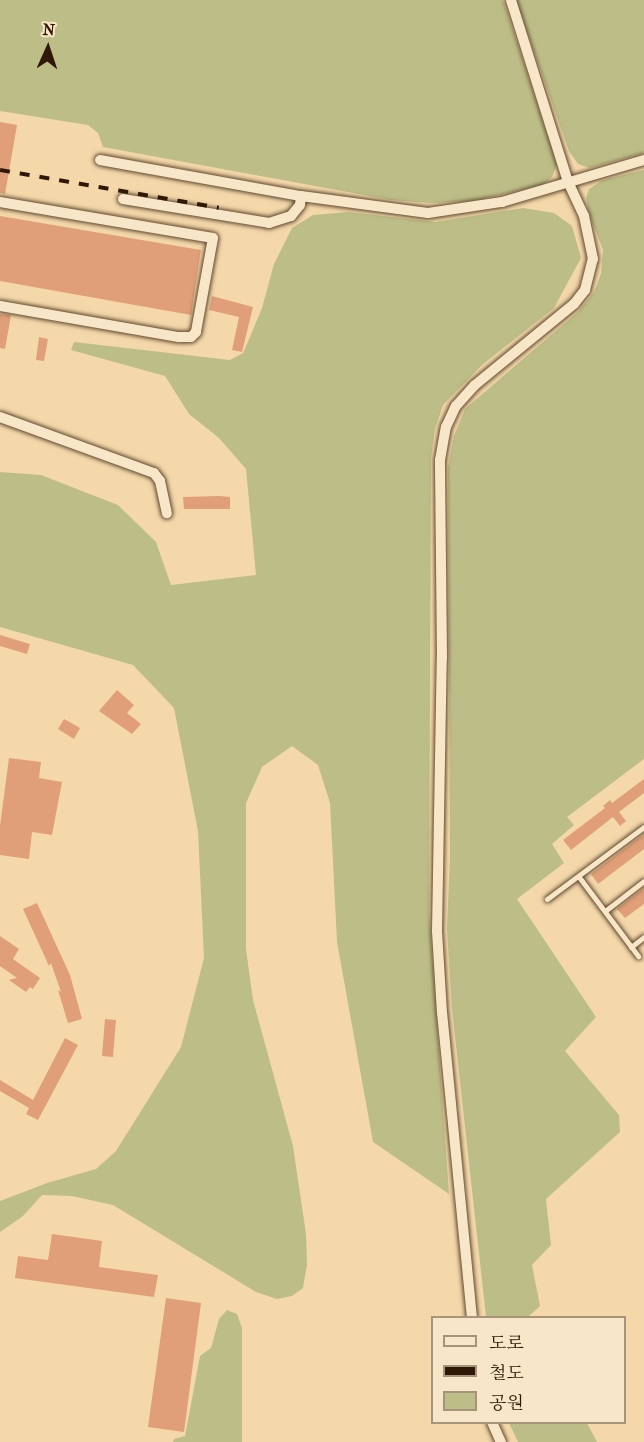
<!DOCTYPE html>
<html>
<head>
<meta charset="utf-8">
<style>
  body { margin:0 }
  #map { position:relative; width:644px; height:1442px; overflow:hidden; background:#f4d8aa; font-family:"IM FELL French Canon","Noto Serif KR",serif }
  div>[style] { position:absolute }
  .green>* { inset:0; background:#bdbe87 }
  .building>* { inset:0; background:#e09f78 }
  .roads { filter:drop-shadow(0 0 2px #60482f) drop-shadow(0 0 2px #60482f) }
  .lane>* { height:5px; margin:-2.5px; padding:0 2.5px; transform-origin:2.5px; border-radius:2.5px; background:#f8e6c8 }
  .street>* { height:10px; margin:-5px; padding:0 5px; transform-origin:5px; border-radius:5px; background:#f8e6c8 }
  .rail>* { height:4px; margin-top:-2px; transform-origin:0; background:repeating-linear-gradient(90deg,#2f1806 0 10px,transparent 0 20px) }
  span { translate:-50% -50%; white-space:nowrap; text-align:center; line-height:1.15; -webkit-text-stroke:4.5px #f8e6c8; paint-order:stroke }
  .legend { position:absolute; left:431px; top:1316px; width:195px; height:108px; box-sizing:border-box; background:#f8e6c8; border:2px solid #a8947a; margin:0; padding:8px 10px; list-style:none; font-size:18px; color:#2f1806 }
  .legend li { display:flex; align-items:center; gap:12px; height:30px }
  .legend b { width:30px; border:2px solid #a8947a }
  .north { position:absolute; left:18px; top:18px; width:60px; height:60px; -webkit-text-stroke:4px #f8e6c8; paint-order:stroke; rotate:3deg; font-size:16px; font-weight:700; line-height:24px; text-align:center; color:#2f1806 }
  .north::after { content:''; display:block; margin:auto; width:21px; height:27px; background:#2f1806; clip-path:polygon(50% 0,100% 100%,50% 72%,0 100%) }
</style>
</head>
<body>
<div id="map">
  <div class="green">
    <div style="clip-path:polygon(0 0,503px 0,557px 164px,552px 177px,543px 185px,472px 201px,430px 203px,391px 200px,103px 147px,98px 133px,88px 125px,0 111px)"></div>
    <div style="clip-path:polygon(516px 0,644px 0,644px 153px,590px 168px,578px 164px,569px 151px)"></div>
    <div style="clip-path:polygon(644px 170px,644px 759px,567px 817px,574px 825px,552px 844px,564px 863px,517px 899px,596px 1017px,565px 1051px,619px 1115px,620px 1132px,546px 1199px,551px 1245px,532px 1265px,540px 1306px,528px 1317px,486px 1317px,452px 1009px,447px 929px,450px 858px,448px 467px,454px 436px,465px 409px,578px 312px,594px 292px,601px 274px,603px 250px,590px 216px,586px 198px,589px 189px,603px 180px)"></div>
    <div style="clip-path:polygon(523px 208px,554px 213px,572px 226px,581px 258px,554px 308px,483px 364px,443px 405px,435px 429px,431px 458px,429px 911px,449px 1194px,373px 1142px,337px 942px,330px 803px,318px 765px,292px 746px,262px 767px,246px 803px,246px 949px,253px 1000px,293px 1146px,306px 1234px,307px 1264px,303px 1288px,292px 1296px,277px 1299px,256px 1292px,113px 1205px,72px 1196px,42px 1195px,23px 1216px,0 1232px,0 1201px,47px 1183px,96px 1169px,116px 1151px,181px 1047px,204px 958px,198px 831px,174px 708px,133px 665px,0 627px,0 472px,41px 475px,118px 505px,156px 542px,171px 585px,256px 575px,246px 469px,219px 438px,189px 414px,165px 376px,71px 350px,74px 342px,230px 360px,243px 353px,250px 337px,262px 308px,274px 264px,292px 228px,313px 215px,348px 212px,435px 222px)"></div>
    <div style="clip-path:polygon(227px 1310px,237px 1314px,242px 1328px,242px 1442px,173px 1442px,174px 1439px,185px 1436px,200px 1356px,211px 1348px,219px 1319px)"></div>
    <div style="clip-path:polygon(509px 1423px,587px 1423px,597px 1442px,518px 1442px)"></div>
  </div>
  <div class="building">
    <div style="clip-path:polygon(0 122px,17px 125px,5px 194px,0 193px)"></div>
    <div style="clip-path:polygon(0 216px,201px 250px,191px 315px,0 281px)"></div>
    <div style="clip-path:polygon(212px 296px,253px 307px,242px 352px,232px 350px,239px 317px,209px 310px)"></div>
    <div style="clip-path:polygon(0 314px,11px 315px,5px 349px,0 348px)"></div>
    <div style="clip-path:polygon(39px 337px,48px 339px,44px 361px,36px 360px)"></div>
    <div style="clip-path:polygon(219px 496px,230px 497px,230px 509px,184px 509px,183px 497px)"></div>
    <div style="clip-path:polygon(0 635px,30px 644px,27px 654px,0 646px)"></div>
    <div style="clip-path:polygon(117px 690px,134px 705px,127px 713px,141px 724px,132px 734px,99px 711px)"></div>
    <div style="clip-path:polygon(64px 719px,80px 728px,74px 739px,58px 729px)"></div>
    <div style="clip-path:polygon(9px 758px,41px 762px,39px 778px,62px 782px,52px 835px,32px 832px,29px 859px,0 855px,0 826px)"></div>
    <div style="clip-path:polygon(644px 779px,644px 793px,619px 812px,626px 821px,620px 826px,613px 817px,571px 850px,563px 840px,605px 808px,603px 806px,610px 800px,612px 803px)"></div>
    <div style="clip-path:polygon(644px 834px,644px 849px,598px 884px,591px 874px)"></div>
    <div style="clip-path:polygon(644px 888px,644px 904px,625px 918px,617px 909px)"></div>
    <div style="clip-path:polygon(37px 903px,70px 975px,82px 1019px,68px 1023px,58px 990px,61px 992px,51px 963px,49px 966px,23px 909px)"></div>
    <div style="clip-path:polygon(0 936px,19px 949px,13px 959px,40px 978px,33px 989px,30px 987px,26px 992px,9px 980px,17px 978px,0 966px)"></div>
    <div style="clip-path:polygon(105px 1019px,116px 1020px,113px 1057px,102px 1056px)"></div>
    <div style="clip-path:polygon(65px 1038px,78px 1045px,38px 1120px,26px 1114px,29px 1108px,0 1091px,0 1080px,33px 1100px)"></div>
    <div style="clip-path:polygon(52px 1234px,102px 1241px,99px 1267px,158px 1275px,154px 1297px,15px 1278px,18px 1256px,48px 1260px)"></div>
    <div style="clip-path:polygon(166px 1298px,201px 1303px,184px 1432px,148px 1427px)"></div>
  </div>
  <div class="roads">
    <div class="lane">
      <div style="left:579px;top:877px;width:99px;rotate:53.2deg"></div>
      <div style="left:547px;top:899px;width:121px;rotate:-36.6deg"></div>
      <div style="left:605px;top:911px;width:49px;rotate:-37.6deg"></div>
      <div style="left:631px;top:947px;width:16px;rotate:-38deg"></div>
    </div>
    <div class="street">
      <div style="left:100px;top:160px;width:204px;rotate:10.2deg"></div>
      <div style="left:301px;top:196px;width:128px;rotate:7.6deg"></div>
      <div style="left:428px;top:213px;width:75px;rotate:-8.5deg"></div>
      <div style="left:502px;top:202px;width:148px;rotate:-16.5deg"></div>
      <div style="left:123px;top:199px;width:148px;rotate:9.3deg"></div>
      <div style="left:269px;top:223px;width:23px;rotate:-18deg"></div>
      <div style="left:291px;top:216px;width:14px;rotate:-51deg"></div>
      <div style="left:300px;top:205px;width:9px;rotate:-84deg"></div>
      <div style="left:0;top:202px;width:216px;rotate:9.6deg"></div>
      <div style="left:213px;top:238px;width:96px;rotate:100.3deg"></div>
      <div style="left:196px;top:332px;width:7px;rotate:135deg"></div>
      <div style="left:191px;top:337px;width:13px;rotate:180deg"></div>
      <div style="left:178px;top:337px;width:181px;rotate:-170.1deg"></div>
      <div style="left:0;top:417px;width:164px;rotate:20deg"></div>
      <div style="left:154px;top:473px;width:10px;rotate:53deg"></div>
      <div style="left:160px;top:481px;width:33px;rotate:78deg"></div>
      <div style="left:472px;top:1318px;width:306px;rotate:-95.6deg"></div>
      <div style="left:442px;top:1013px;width:82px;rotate:-93.5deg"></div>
      <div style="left:437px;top:931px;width:273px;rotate:-89deg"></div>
      <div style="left:442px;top:658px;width:198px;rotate:-90.6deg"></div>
      <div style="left:440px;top:460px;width:34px;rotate:-80deg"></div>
      <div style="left:446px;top:427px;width:23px;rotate:-65deg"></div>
      <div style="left:456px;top:406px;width:28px;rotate:-48deg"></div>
      <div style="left:475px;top:385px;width:128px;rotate:-39.3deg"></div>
      <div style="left:574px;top:304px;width:18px;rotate:-52deg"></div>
      <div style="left:585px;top:290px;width:32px;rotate:-76deg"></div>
      <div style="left:593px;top:259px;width:44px;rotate:-101.8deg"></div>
      <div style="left:584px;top:216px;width:38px;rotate:-115deg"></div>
      <div style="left:568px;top:182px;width:191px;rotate:-107.4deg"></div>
      <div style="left:492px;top:1422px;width:22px;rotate:66deg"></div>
    </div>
  </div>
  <div class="rail">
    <div style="left:0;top:170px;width:222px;rotate:9.8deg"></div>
  </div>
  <ul class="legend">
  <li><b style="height:8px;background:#f8e6c8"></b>도로</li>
  <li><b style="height:8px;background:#2f1806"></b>철도</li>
  <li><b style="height:16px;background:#bdbe87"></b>공원</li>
  </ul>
  <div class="north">N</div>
</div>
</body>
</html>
